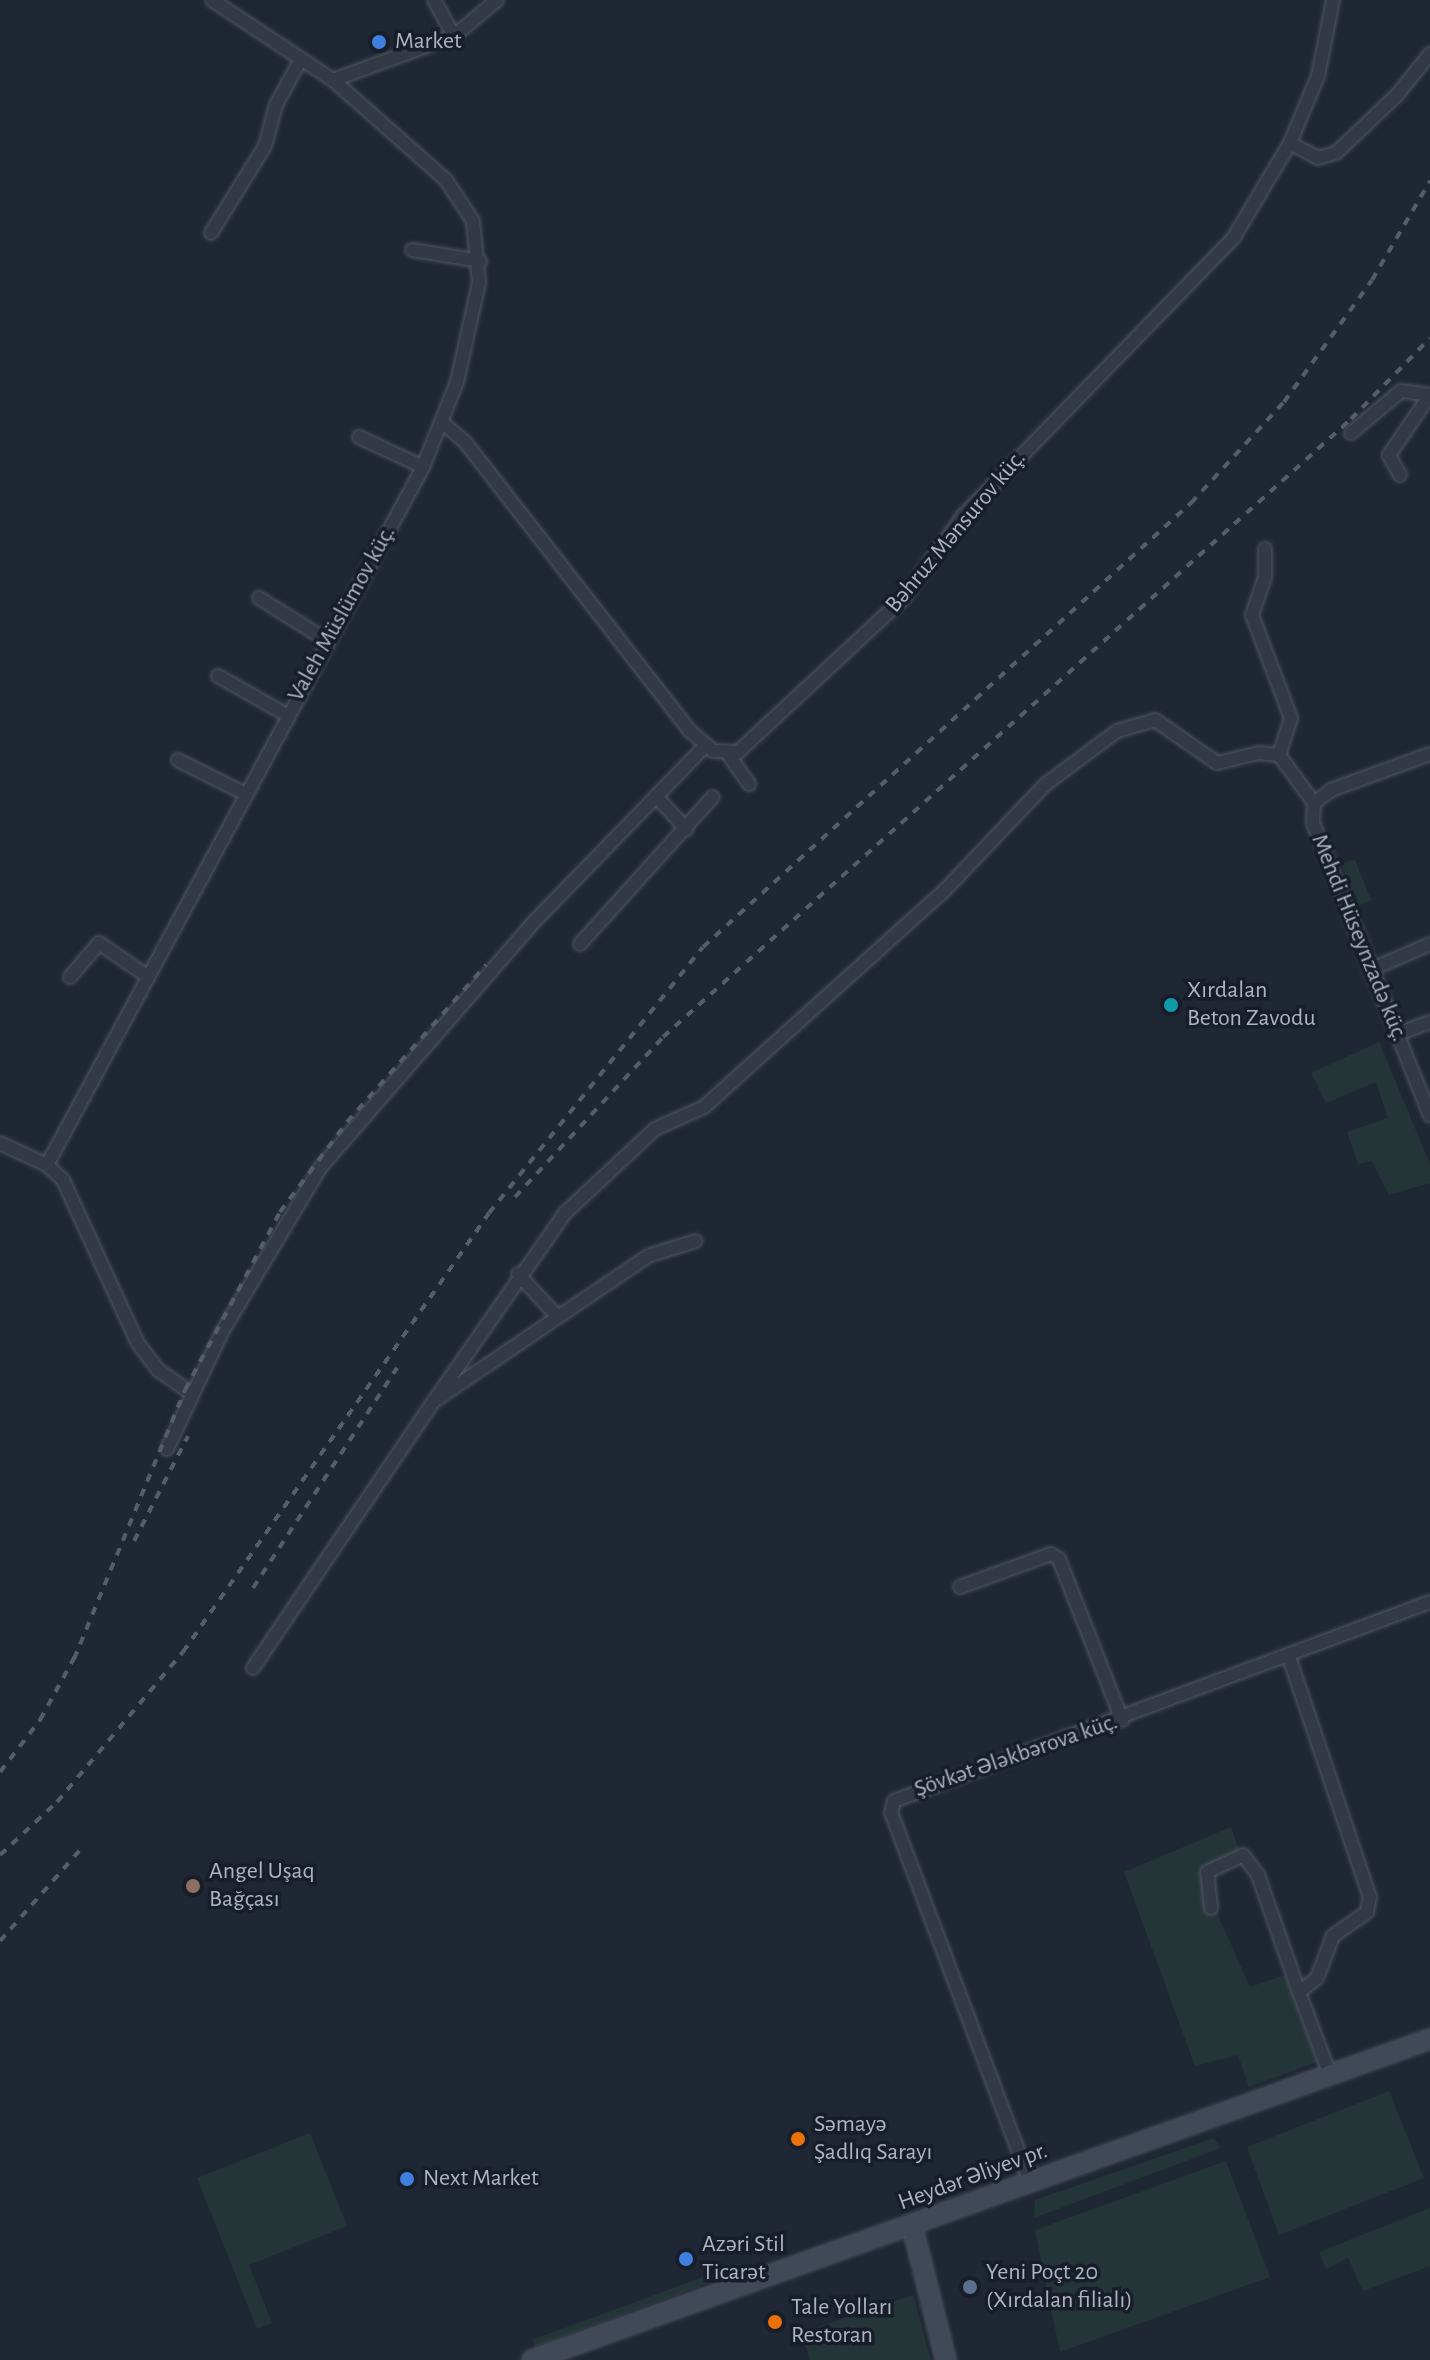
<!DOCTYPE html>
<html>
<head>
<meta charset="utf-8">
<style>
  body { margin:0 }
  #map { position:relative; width:1430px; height:2360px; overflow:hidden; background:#202734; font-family:"Alegreya Sans",sans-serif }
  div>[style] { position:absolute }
  .green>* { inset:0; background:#243537 }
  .roads { filter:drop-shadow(0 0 2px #505663) drop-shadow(0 0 2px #505663) }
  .street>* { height:12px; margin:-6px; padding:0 6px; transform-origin:6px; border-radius:6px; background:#333945 }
  .secondary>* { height:18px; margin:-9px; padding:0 9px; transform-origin:9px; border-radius:9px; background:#414858 }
  .rail>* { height:4px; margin-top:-2px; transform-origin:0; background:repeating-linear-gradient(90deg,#555d6c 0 8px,transparent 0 16px) }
  .dots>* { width:22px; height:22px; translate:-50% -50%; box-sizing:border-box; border:4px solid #181e29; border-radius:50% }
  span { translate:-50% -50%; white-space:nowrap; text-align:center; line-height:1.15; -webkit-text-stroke:7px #181e29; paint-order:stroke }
  .poi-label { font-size:24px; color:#adb3c2 }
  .left { translate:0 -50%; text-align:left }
  .street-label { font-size:24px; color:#adb3c2 }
</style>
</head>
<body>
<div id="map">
  <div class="green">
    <div style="clip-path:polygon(1355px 860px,1371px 900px,1358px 906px,1341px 863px)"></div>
    <div style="clip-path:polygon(1379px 1042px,1430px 1164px,1430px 1183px,1389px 1195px,1372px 1161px,1358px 1164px,1347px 1132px,1388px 1118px,1376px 1082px,1326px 1103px,1311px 1073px)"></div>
    <div style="clip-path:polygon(1231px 1827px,1243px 1861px,1202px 1879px,1250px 1987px,1285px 1975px,1317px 2062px,1249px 2087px,1238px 2055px,1195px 2066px,1124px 1872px)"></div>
    <div style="clip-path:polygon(1389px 2091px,1424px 2178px,1279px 2235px,1247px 2147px)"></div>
    <div style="clip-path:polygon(310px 2133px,347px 2226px,249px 2265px,272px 2323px,257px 2329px,197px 2178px)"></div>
    <div style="clip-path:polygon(1214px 2138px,1221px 2148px,1034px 2218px,1035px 2200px)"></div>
    <div style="clip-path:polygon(1226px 2161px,1270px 2277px,1060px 2352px,1035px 2230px)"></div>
    <div style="clip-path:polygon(1430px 2208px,1430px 2266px,1363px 2291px,1348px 2258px,1326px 2269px,1319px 2252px)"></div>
    <div style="clip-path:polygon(741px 2263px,744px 2270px,535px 2347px,532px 2340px)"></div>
    <div style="clip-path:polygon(913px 2295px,931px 2360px,810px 2360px,801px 2333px)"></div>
  </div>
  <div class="roads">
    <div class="street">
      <div style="left:212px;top:0;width:145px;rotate:33.5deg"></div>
      <div style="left:333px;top:80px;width:129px;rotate:-20deg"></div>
      <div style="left:454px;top:36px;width:56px;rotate:-39.9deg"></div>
      <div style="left:434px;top:0;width:41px;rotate:60.9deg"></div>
      <div style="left:1290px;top:143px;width:32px;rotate:28deg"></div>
      <div style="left:1318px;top:158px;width:19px;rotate:-16deg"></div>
      <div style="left:1336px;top:153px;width:84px;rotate:-43.6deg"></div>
      <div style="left:1397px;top:95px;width:53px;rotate:-51.2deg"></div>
      <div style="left:211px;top:233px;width:102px;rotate:-58.2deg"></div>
      <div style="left:265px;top:146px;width:42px;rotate:-75deg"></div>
      <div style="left:276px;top:105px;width:52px;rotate:-61.5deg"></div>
      <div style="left:412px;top:250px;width:69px;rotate:9.2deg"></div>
      <div style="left:443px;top:423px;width:29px;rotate:41deg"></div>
      <div style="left:465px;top:442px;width:365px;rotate:52.1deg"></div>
      <div style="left:689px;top:730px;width:32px;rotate:41deg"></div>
      <div style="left:713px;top:751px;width:25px;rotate:2deg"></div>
      <div style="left:738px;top:752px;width:226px;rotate:-42.9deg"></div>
      <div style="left:904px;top:598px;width:101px;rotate:-54.3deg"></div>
      <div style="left:963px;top:516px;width:389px;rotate:-45.8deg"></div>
      <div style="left:1234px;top:237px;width:109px;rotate:-59.2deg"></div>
      <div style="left:1290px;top:143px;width:73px;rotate:-67.3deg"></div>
      <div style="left:1318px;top:76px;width:77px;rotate:-78.8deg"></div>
      <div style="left:1351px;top:433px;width:65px;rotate:-40deg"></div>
      <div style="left:1401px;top:391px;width:29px;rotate:8deg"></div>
      <div style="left:359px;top:437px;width:71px;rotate:25.1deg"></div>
      <div style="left:1400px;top:475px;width:23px;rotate:-119deg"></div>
      <div style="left:1389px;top:455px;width:73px;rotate:-55.7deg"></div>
      <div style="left:1265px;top:549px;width:28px;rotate:90deg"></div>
      <div style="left:1265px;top:577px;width:40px;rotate:108.9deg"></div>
      <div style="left:1252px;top:615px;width:110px;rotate:69.3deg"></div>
      <div style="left:1291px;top:718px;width:39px;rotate:108deg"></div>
      <div style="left:259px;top:598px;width:81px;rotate:31.9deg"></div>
      <div style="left:218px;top:676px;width:79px;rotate:29.5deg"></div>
      <div style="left:728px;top:754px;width:37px;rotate:55deg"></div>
      <div style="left:178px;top:760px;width:74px;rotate:26.6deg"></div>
      <div style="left:656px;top:796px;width:45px;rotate:47.7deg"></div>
      <div style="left:1314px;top:803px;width:20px;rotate:93deg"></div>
      <div style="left:1313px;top:823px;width:315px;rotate:68.2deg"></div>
      <div style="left:1314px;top:803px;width:21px;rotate:-37deg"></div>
      <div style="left:1331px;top:790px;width:105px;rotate:-20deg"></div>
      <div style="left:580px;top:944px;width:198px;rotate:-47.9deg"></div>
      <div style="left:1370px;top:970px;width:65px;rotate:-23.4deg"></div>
      <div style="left:70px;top:977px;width:45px;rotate:-49.5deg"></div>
      <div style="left:99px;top:943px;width:58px;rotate:34.5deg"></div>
      <div style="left:1397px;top:1034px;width:35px;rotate:-20deg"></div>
      <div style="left:0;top:1143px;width:52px;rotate:25.1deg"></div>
      <div style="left:47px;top:1165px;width:22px;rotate:43deg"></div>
      <div style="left:63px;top:1180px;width:178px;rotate:65.4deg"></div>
      <div style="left:137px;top:1342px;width:35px;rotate:53deg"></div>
      <div style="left:158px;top:1370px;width:40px;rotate:34.9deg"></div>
      <div style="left:47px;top:1165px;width:793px;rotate:-61.69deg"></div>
      <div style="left:423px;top:467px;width:92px;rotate:-68.2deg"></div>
      <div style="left:457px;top:382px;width:101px;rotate:-77.5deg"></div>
      <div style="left:479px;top:283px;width:62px;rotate:-95.5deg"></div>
      <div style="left:473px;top:221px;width:49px;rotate:-123.4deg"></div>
      <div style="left:446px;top:180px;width:151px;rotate:-138.5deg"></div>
      <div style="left:518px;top:1274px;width:56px;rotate:47.2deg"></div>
      <div style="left:434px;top:1401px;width:229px;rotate:-55.1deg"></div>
      <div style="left:565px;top:1213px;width:123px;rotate:-43deg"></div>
      <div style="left:655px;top:1129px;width:54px;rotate:-24.2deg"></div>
      <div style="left:704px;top:1107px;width:323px;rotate:-42deg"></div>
      <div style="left:944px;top:891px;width:148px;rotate:-46.4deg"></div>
      <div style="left:1046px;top:784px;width:89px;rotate:-36.7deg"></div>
      <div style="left:1117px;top:731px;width:40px;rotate:-16deg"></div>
      <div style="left:1155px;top:720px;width:75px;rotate:34.7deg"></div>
      <div style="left:1217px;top:763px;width:43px;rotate:-13.4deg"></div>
      <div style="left:1259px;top:753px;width:20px;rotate:6deg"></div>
      <div style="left:1279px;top:755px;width:59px;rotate:53.9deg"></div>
      <div style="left:167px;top:1449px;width:129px;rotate:-64.8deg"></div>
      <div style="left:222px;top:1332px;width:191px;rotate:-59.1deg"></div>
      <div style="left:320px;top:1168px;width:322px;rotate:-49deg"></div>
      <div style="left:531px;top:925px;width:250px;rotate:-45.8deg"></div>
      <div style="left:960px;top:1587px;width:97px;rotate:-19.9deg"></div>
      <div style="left:1051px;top:1554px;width:9px;rotate:32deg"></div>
      <div style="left:1059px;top:1559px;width:173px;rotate:68.6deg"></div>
      <div style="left:1289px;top:1657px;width:253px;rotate:71.4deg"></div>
      <div style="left:1370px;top:1897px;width:15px;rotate:101deg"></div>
      <div style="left:1367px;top:1912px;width:42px;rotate:144.8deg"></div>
      <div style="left:1333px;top:1936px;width:45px;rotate:110.9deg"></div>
      <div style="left:1317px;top:1978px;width:23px;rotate:142deg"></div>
      <div style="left:1299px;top:1992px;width:89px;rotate:69.5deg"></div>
      <div style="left:253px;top:1668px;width:323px;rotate:-55.9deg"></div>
      <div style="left:434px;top:1401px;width:258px;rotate:-34.1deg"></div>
      <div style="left:648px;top:1256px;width:50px;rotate:-17.4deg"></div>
      <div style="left:1211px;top:1908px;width:36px;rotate:-96deg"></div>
      <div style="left:1207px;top:1872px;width:40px;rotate:-25deg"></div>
      <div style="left:1243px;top:1855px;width:25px;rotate:53deg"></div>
      <div style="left:1258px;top:1875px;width:124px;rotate:70.7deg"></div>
      <div style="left:1030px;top:2182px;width:394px;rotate:-110.6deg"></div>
      <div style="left:891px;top:1813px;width:12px;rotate:-76deg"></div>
      <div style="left:894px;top:1801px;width:572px;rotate:-20.37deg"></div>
    </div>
    <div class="secondary">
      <div style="left:912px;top:2225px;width:139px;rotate:75.9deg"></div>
      <div style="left:532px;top:2360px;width:954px;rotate:-19.67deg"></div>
    </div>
  </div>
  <div class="rail">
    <div style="left:515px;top:1197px;width:218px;rotate:-47.2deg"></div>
    <div style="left:663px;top:1037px;width:925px;rotate:-41.93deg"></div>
    <div style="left:1351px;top:419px;width:113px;rotate:-45.7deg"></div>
    <div style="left:134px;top:1541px;width:118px;rotate:-62.8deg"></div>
    <div style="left:253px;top:1588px;width:263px;rotate:-56.8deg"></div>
    <div style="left:74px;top:1659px;width:291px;rotate:-67.6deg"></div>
    <div style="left:185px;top:1390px;width:202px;rotate:-61.9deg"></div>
    <div style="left:280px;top:1212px;width:112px;rotate:-53.3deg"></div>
    <div style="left:347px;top:1122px;width:210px;rotate:-48.5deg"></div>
    <div style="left:0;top:1772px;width:66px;rotate:-52.4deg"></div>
    <div style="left:40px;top:1720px;width:79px;rotate:-61.2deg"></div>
    <div style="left:0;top:1855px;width:78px;rotate:-42.9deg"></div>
    <div style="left:57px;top:1802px;width:196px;rotate:-50deg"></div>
    <div style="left:183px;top:1652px;width:535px;rotate:-55.12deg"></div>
    <div style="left:489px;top:1213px;width:341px;rotate:-51.2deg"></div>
    <div style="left:703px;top:947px;width:660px;rotate:-42.3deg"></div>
    <div style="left:1191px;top:503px;width:137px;rotate:-47.4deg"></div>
    <div style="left:1284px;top:402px;width:150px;rotate:-54.2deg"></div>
    <div style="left:1372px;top:280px;width:115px;rotate:-59.6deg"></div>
    <div style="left:0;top:1941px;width:120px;rotate:-48.7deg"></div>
  </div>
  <div class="dots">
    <div style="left:379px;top:42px;background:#3f7fe0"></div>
    <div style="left:1171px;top:1005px;background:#0f9aa8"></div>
    <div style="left:193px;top:1886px;background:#8d6e63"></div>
    <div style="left:798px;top:2139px;background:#e8710a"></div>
    <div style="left:407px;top:2179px;background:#3f7fe0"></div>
    <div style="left:686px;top:2259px;background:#3f7fe0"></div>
    <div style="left:970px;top:2287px;background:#5c6f8a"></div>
    <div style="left:775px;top:2322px;background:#e8710a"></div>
  </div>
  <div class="poi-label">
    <span class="left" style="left:395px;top:42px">Market</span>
    <span class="left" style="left:1187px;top:1005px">Xırdalan<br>Beton Zavodu</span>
    <span class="left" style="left:209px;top:1886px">Angel Uşaq<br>Bağçası</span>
    <span class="left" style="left:814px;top:2139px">Səmayə<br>Şadlıq Sarayı</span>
    <span class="left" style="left:423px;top:2179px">Next Market</span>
    <span class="left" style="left:702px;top:2259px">Azəri Stil<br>Ticarət</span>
    <span class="left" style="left:986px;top:2287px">Yeni Poçt 20<br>(Xırdalan filialı)</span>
    <span class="left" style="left:791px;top:2322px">Tale Yolları<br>Restoran</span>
  </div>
  <div class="street-label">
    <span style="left:956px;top:532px;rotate:-50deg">Bəhruz Mənsurov küç.</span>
    <span style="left:342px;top:614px;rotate:-61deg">Valeh Müslümov küç.</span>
    <span style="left:1359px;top:938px;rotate:68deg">Mehdi Hüseynzadə küç.</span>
    <span style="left:1016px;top:1756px;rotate:-19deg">Şövkət Ələkbərova küç.</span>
    <span style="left:973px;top:2177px;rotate:-20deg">Heydər Əliyev pr.</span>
  </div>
</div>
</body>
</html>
